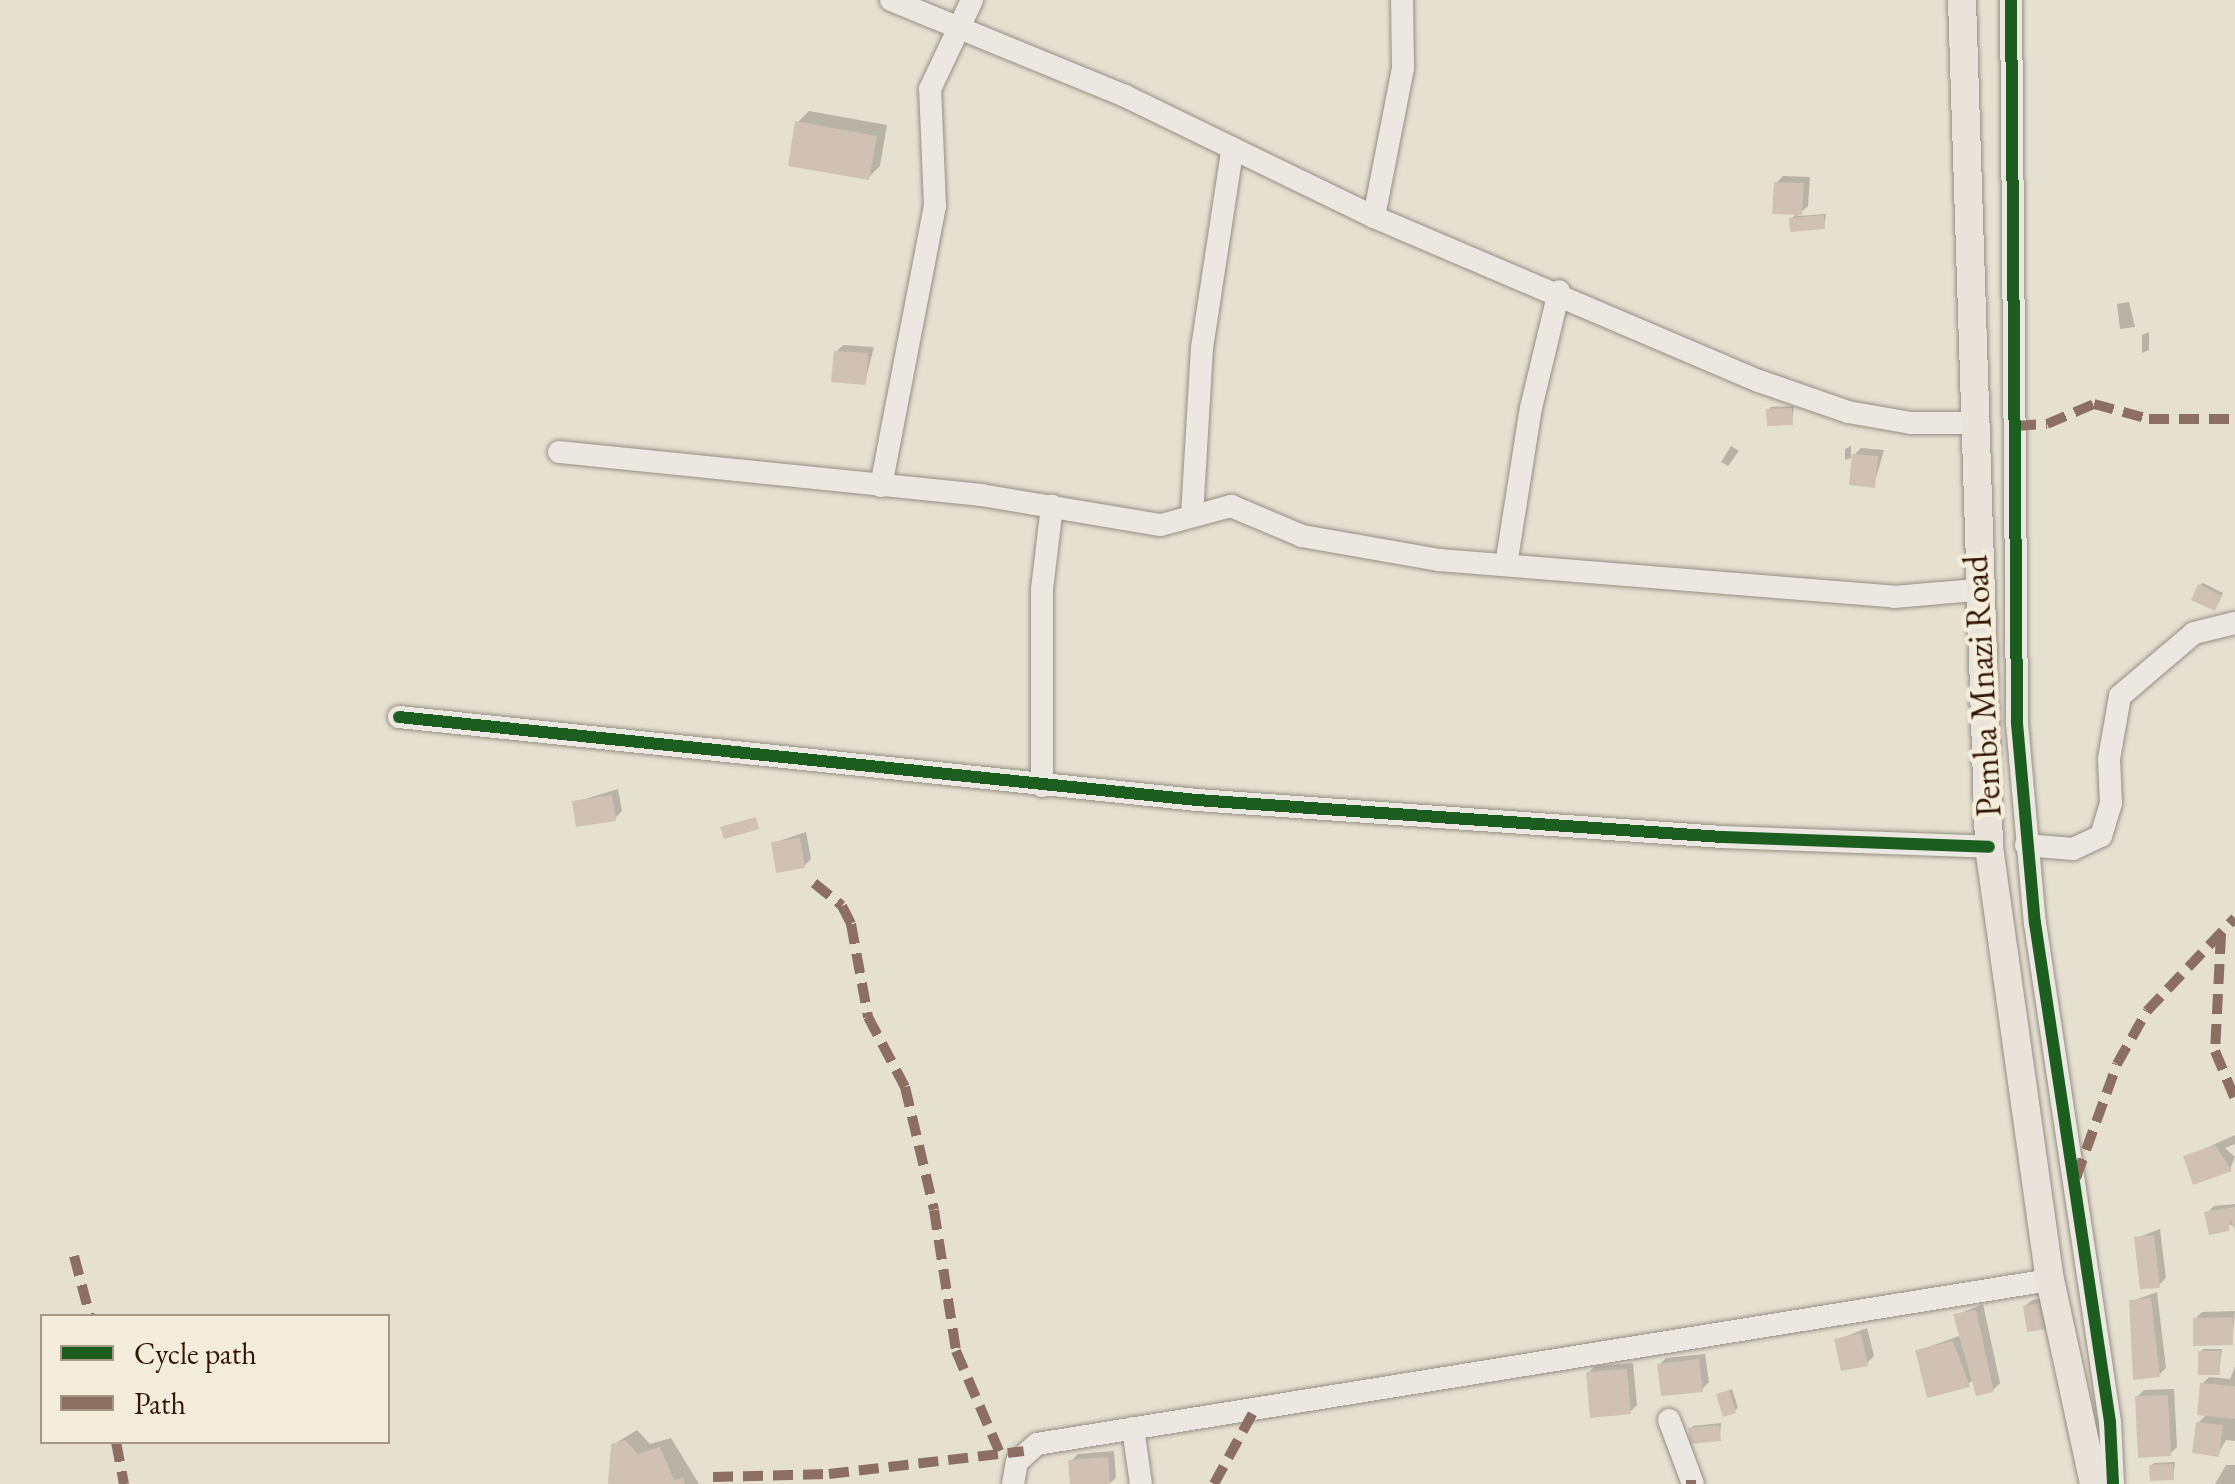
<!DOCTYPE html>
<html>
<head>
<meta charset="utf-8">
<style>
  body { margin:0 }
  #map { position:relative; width:2235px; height:1484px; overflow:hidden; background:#e6e0d1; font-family:"EB Garamond",serif }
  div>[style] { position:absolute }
  .shadow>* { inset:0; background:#0003 }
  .building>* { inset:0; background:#d1c1b5 }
  .roads { filter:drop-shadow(0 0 2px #958e83) drop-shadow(0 0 2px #958e83) }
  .minor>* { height:22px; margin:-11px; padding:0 11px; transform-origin:11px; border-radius:11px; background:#ebe8e1 }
  .major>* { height:28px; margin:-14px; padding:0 14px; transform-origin:14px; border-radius:14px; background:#e8e4dc }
  .quiet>* { height:10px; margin-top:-5px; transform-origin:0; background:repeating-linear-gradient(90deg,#8d6e63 0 20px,transparent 0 30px) }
  .cycleway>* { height:12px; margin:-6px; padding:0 6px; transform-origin:6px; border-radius:6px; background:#1b5e20 }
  span { translate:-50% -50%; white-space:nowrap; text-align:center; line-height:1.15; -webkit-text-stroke:9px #f4eddc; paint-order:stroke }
  .street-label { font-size:35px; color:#341602 }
  .legend { position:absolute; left:40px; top:1314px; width:350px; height:130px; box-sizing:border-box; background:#f4eddc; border:2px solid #a79785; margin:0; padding:12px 18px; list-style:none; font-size:30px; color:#341602 }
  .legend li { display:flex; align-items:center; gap:20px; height:50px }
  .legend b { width:50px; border:2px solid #a79785 }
</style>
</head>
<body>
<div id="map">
  <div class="shadow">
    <div style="clip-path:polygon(809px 111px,887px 125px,880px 166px,869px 177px,798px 122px)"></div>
    <div style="clip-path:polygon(1783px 176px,1810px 177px,1808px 206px,1797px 216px,1826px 214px,1824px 227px,1791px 219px,1798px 212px,1776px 183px)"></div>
    <div style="clip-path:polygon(2129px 302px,2135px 327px,2120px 329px,2117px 304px)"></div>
    <div style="clip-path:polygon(2149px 332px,2149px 350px,2142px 353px,2142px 335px)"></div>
    <div style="clip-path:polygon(843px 345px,874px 347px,865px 382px,836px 352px)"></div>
    <div style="clip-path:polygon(1794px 406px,1792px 422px,1768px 410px,1771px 407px)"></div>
    <div style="clip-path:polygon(1731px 446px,1739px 451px,1728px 466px,1721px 462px)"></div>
    <div style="clip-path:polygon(1851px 446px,1851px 458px,1845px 460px,1845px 449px)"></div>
    <div style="clip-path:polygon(1861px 448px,1884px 450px,1874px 485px,1854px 455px)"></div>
    <div style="clip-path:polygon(2203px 583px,2223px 593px,2217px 606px,2200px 585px)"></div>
    <div style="clip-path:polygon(618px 789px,622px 811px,615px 818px,575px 802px)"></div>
    <div style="clip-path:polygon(806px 832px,811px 859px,804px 866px,773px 843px)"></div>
    <div style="clip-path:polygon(2235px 1135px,2235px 1144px,2225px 1148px,2235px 1157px,2230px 1169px,2186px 1157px)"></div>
    <div style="clip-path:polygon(2235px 1204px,2235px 1227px,2207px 1213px,2214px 1206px)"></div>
    <div style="clip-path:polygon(2160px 1229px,2166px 1278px,2159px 1285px,2136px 1238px)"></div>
    <div style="clip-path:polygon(2157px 1292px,2166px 1368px,2159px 1375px,2132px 1301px)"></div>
    <div style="clip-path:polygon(2049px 1297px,2053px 1320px,2025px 1306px,2032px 1300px)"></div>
    <div style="clip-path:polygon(1983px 1304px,2000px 1383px,1993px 1390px,1974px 1379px,1968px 1384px,1917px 1351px,1962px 1335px,1956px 1315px)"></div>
    <div style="clip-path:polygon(2235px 1311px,2232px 1343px,2195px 1319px,2202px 1312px)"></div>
    <div style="clip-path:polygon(1867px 1328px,1874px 1356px,1867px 1363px,1837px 1340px)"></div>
    <div style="clip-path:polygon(2203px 1349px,2222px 1349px,2219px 1372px,2200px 1352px)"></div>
    <div style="clip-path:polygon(1705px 1354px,1709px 1382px,1702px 1389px,1659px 1365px,1666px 1358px)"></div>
    <div style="clip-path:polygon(1633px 1363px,1637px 1405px,1630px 1412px,1588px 1373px,1595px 1366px)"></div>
    <div style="clip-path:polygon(2235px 1366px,2235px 1441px,2226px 1440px,2218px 1454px,2198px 1423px,2207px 1414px,2202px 1384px,2209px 1377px,2230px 1379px)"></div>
    <div style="clip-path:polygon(1732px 1389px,1738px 1408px,1735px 1410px,1718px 1395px)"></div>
    <div style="clip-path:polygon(2174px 1389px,2177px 1447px,2170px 1454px,2137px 1397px,2144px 1390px)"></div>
    <div style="clip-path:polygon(1721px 1423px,1720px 1438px,1690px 1429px,1693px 1426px)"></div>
    <div style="clip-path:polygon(637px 1430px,650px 1444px,671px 1438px,699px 1484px,610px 1484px,614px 1444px)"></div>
    <div style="clip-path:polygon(1114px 1451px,1116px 1478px,1109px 1484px,1073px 1484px,1071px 1461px,1078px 1454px)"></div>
    <div style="clip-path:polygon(2175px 1462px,2173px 1478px,2151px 1466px,2154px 1463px)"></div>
    <div style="clip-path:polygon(2226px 1465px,2235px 1465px,2235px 1484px,2215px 1484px)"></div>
  </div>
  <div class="building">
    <div style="clip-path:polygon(795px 121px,877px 136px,869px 180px,788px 166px)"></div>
    <div style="clip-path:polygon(1774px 182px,1804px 183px,1802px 215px,1772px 214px)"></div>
    <div style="clip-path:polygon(1824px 215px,1825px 229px,1790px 232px,1789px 218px)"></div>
    <div style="clip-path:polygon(834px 351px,868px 353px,866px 385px,831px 382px)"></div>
    <div style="clip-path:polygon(1792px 408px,1793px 425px,1767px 426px,1766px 409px)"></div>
    <div style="clip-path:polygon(1852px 454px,1878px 456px,1875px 488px,1849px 485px)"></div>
    <div style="clip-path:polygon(2198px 584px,2222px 596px,2215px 611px,2191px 600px)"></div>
    <div style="clip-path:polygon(612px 795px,616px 821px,576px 827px,572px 801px)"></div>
    <div style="clip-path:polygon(756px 817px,759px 829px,724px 839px,720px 827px)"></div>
    <div style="clip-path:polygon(800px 838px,805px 868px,776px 873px,771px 842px)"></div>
    <div style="clip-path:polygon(2215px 1145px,2232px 1171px,2193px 1185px,2183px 1156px)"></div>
    <div style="clip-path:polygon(2235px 1207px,2235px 1231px,2230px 1218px,2229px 1231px,2209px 1235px,2204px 1212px)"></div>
    <div style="clip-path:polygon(2154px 1235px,2160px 1288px,2140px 1289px,2134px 1237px)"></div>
    <div style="clip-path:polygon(2151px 1298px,2160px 1377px,2133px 1380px,2129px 1300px)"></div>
    <div style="clip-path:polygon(2043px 1303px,2047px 1329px,2027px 1332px,2023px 1306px)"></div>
    <div style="clip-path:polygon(1976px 1310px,1994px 1392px,1976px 1396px,1953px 1314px)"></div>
    <div style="clip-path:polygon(2233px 1317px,2233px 1345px,2193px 1346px,2193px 1318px)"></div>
    <div style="clip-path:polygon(1861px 1333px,1868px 1366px,1841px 1371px,1834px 1339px)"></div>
    <div style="clip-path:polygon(1953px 1341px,1970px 1387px,1927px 1398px,1915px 1350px)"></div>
    <div style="clip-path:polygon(2198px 1351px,2220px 1351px,2220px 1375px,2198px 1375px)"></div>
    <div style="clip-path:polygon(1699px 1359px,1703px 1392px,1661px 1396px,1657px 1364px)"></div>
    <div style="clip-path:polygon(1627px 1369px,1631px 1414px,1590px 1418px,1586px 1372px)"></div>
    <div style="clip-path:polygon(2200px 1383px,2235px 1386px,2235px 1419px,2197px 1415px)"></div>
    <div style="clip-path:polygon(1729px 1390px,1736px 1413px,1723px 1417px,1716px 1394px)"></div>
    <div style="clip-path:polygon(2168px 1395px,2171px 1456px,2138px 1458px,2135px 1396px)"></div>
    <div style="clip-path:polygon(2196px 1422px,2223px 1425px,2219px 1457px,2192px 1453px)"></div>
    <div style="clip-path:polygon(1719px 1425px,1721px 1441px,1690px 1444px,1688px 1428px)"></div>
    <div style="clip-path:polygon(625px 1440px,638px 1454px,660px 1447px,674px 1480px,683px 1478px,685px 1484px,608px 1484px,611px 1444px)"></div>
    <div style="clip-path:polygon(1108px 1457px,1110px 1484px,1070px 1484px,1068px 1460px)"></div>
    <div style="clip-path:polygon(2173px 1464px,2174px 1480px,2150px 1481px,2149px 1465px)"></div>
  </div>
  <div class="roads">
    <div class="minor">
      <div style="left:891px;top:0;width:253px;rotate:22.3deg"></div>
      <div style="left:1125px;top:96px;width:277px;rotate:25.9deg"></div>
      <div style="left:1374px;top:217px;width:418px;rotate:23.1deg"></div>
      <div style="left:1759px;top:381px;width:94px;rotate:19.2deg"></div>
      <div style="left:1848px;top:412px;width:64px;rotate:9.9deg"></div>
      <div style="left:1911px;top:423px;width:61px"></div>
      <div style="left:2011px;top:0;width:723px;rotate:89.52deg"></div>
      <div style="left:2017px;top:723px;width:201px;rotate:84.9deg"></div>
      <div style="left:2035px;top:923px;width:505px;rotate:81.45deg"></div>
      <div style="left:2110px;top:1422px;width:62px;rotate:87.2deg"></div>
      <div style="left:1374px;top:217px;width:152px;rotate:-79deg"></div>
      <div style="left:1403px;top:68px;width:68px;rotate:-90.8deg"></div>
      <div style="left:559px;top:452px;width:424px;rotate:5.8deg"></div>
      <div style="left:981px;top:495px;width:182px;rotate:9.5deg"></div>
      <div style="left:1161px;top:525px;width:73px;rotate:-15.2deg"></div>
      <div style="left:1231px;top:506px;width:77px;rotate:22.9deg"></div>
      <div style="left:1302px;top:536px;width:139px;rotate:9.9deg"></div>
      <div style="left:1439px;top:560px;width:457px;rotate:4.6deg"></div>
      <div style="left:1894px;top:597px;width:82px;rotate:-4.9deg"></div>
      <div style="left:881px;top:486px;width:285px;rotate:-79.1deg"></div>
      <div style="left:935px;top:206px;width:117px;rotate:-92.4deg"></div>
      <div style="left:930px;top:89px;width:98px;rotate:-64.7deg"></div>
      <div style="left:1192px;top:516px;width:168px;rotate:-86.6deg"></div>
      <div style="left:1202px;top:348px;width:198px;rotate:-81.3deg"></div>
      <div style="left:1506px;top:565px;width:159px;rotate:-81deg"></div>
      <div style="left:1531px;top:408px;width:120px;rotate:-76.5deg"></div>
      <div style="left:399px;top:717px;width:802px;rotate:5.94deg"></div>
      <div style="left:1197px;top:800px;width:526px;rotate:4.03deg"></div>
      <div style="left:1722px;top:837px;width:267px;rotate:2.1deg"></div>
      <div style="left:1042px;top:786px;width:197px;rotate:-90deg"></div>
      <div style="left:1042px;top:589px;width:84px;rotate:-83.1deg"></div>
      <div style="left:2026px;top:845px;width:47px;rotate:4.9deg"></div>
      <div style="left:2073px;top:849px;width:31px;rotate:-25deg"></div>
      <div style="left:2101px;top:836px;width:34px;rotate:-73deg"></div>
      <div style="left:2111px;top:803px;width:44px;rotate:-92.6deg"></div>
      <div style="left:2109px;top:759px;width:64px;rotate:-80.1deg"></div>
      <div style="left:2120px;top:696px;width:97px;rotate:-40.4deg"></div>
      <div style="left:2194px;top:633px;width:42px;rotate:-13.7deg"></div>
      <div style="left:1669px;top:1420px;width:68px;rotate:69.4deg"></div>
      <div style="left:1133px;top:1428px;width:57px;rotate:81.9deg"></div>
      <div style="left:1013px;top:1484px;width:22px;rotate:-80deg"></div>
      <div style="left:1017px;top:1462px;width:27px;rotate:-42deg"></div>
      <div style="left:1037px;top:1444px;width:1026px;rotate:-9.2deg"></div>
    </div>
    <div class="major">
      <div style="left:1962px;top:0;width:847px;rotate:88.17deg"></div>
      <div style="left:1989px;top:847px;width:437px;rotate:82deg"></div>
      <div style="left:2050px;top:1280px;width:209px;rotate:77.8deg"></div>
    </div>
  </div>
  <div class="quiet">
    <div style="left:2016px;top:426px;width:31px;rotate:-4deg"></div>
    <div style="left:2047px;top:424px;width:51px;rotate:-23.1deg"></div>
    <div style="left:2094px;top:404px;width:57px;rotate:15.3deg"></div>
    <div style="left:2149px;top:419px;width:86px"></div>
    <div style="left:814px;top:883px;width:36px;rotate:39deg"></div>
    <div style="left:842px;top:906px;width:20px;rotate:63deg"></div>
    <div style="left:851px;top:924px;width:95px;rotate:79.6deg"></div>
    <div style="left:868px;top:1017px;width:79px;rotate:62.1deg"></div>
    <div style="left:905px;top:1087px;width:126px;rotate:76.7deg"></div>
    <div style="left:934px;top:1210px;width:143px;rotate:81.1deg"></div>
    <div style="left:956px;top:1351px;width:109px;rotate:66.7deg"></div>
    <div style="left:2221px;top:934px;width:117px;rotate:92.9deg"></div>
    <div style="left:2215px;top:1051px;width:52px;rotate:67.4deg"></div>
    <div style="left:2076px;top:1178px;width:121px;rotate:-70.2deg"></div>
    <div style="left:2117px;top:1064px;width:61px;rotate:-60.5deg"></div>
    <div style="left:2147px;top:1011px;width:128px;rotate:-46.6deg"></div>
    <div style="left:74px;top:1256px;width:62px;rotate:75.1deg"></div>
    <div style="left:116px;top:1442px;width:43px;rotate:79.2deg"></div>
    <div style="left:713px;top:1477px;width:116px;rotate:-1.5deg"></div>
    <div style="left:829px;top:1474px;width:196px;rotate:-6.7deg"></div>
    <div style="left:1691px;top:1480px;width:4px;rotate:90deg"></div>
    <div style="left:1214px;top:1484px;width:85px;rotate:-61.3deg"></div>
  </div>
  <div class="cycleway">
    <div style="left:2011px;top:0;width:723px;rotate:89.52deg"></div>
    <div style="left:2017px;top:723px;width:201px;rotate:84.9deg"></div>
    <div style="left:2035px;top:923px;width:505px;rotate:81.45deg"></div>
    <div style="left:2110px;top:1422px;width:62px;rotate:87.2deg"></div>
    <div style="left:399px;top:717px;width:802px;rotate:5.94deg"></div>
    <div style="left:1197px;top:800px;width:526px;rotate:4.03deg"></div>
    <div style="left:1722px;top:837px;width:267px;rotate:2.1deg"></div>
  </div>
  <div class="street-label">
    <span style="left:1982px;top:686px;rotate:-93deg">Pemba Mnazi Road</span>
  </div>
  <ul class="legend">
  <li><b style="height:12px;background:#1b5e20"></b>Cycle path</li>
  <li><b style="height:12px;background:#8d6e63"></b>Path</li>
  </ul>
</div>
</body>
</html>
